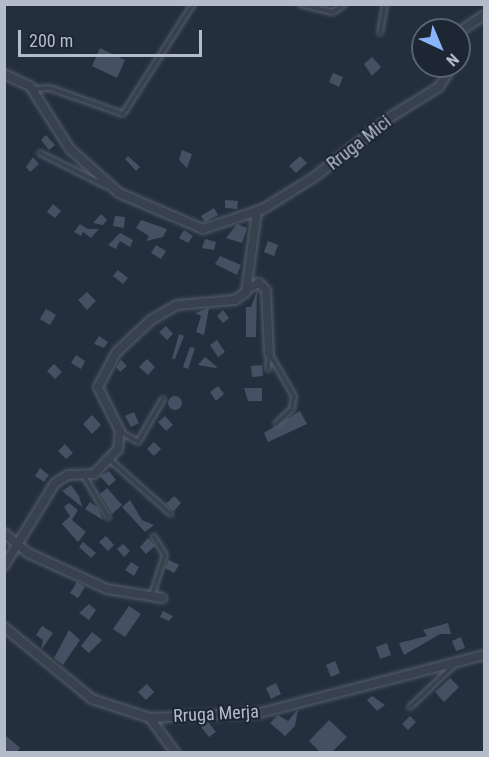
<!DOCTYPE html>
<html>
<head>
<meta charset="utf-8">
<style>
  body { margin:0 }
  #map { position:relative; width:489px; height:757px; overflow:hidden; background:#242f3e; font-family:"Roboto Condensed",sans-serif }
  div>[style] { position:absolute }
  .building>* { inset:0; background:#455162 }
  .round { border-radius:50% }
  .roads { filter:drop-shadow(0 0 2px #565f6c) drop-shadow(0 0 2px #565f6c) }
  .service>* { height:4px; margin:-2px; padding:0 2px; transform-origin:2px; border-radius:2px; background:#38414e }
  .minor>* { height:8px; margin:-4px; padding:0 4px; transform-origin:4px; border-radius:4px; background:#38414e }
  span { translate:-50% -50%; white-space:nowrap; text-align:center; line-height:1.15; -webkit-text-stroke:4.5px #1d2633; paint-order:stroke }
  .street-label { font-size:18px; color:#b4bcc9 }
  .frame { position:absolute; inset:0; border:6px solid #b4bcc9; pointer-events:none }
  .north { position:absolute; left:411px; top:18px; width:60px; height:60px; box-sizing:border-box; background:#1d2633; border:2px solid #59626f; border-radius:50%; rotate:136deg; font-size:16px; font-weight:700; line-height:24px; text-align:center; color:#b4bcc9 }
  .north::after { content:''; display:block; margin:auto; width:21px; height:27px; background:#8ab4f8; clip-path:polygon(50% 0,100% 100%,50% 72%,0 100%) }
  .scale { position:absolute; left:18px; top:30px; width:184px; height:27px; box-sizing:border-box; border:3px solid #b4bcc9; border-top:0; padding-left:8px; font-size:18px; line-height:21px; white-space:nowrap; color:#b4bcc9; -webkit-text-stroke:4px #1d2633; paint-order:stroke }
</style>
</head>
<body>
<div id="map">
  <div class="building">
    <div style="clip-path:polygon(100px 48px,125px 60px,117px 78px,92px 66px)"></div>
    <div style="clip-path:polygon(372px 57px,381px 67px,372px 76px,364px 64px)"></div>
    <div style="clip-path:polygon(333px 73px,343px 77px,339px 87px,329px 82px)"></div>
    <div style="clip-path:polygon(46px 135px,55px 145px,49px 150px,41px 140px)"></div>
    <div style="clip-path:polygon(182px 150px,192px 154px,187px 168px,179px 160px)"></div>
    <div style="clip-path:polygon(128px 156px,140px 167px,136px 171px,125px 159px)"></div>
    <div style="clip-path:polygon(300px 156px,307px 163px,296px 173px,289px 166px)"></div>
    <div style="clip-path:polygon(33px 157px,39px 164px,30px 172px,26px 167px)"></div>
    <div style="clip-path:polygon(225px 200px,238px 201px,237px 209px,225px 208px)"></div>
    <div style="clip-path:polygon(53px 204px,61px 211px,55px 218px,47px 212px)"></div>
    <div style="clip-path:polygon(214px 208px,218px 215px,205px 222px,201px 216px)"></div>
    <div style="clip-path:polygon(101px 214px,107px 220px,103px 225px,93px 223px)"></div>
    <div style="clip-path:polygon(115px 216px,125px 217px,124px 228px,113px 226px)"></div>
    <div style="clip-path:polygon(141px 220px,167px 229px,163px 237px,146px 241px,149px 236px,136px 228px)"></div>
    <div style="clip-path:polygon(80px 224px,88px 229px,99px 229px,91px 238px,83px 232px,81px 236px,74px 232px)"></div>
    <div style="clip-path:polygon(237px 224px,247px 228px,242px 243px,226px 238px)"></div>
    <div style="clip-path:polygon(184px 230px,193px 236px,188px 243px,179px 238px)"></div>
    <div style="clip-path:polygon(120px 233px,133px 240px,130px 247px,120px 241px,116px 249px,108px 245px)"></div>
    <div style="clip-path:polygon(205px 239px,216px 242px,214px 250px,202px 248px)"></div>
    <div style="clip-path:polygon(268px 241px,278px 245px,274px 256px,264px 252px)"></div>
    <div style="clip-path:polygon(156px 245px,166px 251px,161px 259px,151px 253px)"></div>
    <div style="clip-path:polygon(220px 256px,241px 265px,237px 275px,215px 264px)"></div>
    <div style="clip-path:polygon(118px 270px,128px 278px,123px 284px,113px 276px)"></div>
    <div style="clip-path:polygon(257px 291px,256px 337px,246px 337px,246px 307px,251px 307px)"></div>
    <div style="clip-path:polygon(87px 292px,96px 301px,87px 310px,78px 300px)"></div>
    <div style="clip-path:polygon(209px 308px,204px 335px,196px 332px,201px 316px,195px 313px)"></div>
    <div style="clip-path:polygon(46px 309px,56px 315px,50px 325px,40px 319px)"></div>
    <div style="clip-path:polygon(223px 310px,229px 318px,223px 323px,217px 316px)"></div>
    <div style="clip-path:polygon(166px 326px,173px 334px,167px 340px,159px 332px)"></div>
    <div style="clip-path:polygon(179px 334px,184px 336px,175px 359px,172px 359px)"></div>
    <div style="clip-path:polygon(99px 336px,108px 342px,104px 348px,94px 344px)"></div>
    <div style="clip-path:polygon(217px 340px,225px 352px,218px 357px,210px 345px)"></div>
    <div style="clip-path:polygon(190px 347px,195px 348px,188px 369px,183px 367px)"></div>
    <div style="clip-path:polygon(76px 355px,85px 361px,81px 369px,71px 363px)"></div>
    <div style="clip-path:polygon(205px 357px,217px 367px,216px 368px,198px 365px)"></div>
    <div style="clip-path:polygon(147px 359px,155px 367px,148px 375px,139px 367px)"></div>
    <div style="clip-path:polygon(121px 360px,127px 366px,120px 372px,116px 367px)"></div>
    <div style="clip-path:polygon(54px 364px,62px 372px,55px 379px,47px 371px)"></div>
    <div style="clip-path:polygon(262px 365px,263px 376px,252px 377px,251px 366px)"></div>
    <div style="clip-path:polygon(218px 386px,224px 394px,216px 401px,210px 392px)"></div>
    <div style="clip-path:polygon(244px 388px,262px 388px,262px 401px,248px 401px)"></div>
    <div class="round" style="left:168px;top:396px;width:14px;height:14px"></div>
    <div style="clip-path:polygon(300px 411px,307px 424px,268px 442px,264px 433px)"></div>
    <div style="clip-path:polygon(134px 412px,139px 423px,131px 427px,125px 416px)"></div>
    <div style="clip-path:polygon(92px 415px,101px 425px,92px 434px,83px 424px)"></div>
    <div style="clip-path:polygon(165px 416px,173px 425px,166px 431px,158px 422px)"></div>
    <div style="clip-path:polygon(154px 442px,161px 449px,154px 456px,147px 449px)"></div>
    <div style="clip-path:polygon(65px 444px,73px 453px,66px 459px,58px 451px)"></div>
    <div style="clip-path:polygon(40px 468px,49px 475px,44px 482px,35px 476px)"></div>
    <div style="clip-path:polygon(109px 471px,116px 480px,109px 486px,100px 476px)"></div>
    <div style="clip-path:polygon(71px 485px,79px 496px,82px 507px,62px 491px)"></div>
    <div style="clip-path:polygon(107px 488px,122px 505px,112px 514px,100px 494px)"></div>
    <div style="clip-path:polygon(174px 496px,181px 503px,174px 511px,166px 504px)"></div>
    <div style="clip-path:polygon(130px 500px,142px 520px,154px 525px,145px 532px,122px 507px)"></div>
    <div style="clip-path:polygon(90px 502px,98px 508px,103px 520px,85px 509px)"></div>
    <div style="clip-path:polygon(69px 503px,78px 510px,72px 520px,86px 532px,78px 542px,62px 524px,70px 516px,64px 507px)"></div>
    <div style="clip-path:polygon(106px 536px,114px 545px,108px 551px,99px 542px)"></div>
    <div style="clip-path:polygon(148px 538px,155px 546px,146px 554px,140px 547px)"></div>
    <div style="clip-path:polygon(83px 542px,96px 553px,91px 558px,79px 547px)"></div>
    <div style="clip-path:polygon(123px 544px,130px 551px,124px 557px,117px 549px)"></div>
    <div style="clip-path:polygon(169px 560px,179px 565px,174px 573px,165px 568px)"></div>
    <div style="clip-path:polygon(131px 562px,139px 567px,134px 576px,125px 570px)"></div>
    <div style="clip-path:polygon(77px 582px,85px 587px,78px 598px,70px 593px)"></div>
    <div style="clip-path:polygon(89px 604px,96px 610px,89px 620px,79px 613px)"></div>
    <div style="clip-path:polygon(129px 606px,141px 614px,125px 637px,113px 629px)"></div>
    <div style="clip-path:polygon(163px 611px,173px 616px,169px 621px,160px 617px)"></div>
    <div style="clip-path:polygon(448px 623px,451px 634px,440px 634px,404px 655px,399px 643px,427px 636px,423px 630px)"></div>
    <div style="clip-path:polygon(42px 626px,53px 633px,41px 650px,43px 640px,36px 635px)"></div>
    <div style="clip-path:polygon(69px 630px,80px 640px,63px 665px,54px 658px)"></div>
    <div style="clip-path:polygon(92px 632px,102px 640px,89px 653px,81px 646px)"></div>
    <div style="clip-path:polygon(461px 637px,465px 648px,456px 651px,452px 641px)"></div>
    <div style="clip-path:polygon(387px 643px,391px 655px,380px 659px,376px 647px)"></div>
    <div style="clip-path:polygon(335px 661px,340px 673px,331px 677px,326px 665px)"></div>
    <div style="clip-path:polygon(450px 678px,459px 687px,444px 702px,435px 692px)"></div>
    <div style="clip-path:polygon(276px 683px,281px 694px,271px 699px,266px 688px)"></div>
    <div style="clip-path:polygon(147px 684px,154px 692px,146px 700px,138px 692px)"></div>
    <div style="clip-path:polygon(372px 696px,385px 705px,377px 711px,367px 700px)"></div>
    <div style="clip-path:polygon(298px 709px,295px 726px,285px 736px,270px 723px,278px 715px,288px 721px)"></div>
    <div style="clip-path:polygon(410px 716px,416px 722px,408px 730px,402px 724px)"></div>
    <div style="clip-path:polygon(329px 720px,347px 737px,331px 753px,321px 753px,309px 741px)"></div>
    <div style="clip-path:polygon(208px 722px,216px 732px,209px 737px,201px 727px)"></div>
    <div style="clip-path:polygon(4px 734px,20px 748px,16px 753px,4px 753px)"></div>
  </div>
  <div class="roads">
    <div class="service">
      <div style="left:300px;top:4px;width:34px;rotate:14deg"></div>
      <div style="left:333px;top:12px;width:14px;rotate:-34deg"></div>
      <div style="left:380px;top:33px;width:29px;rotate:-80deg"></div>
      <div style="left:33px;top:89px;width:17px;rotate:-3deg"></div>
      <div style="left:50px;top:88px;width:77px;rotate:19.6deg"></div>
      <div style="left:123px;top:114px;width:130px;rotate:-57.5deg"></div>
      <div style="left:40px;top:153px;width:74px;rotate:26.6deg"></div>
      <div style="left:269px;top:353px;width:50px;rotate:59.8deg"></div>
      <div style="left:294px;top:396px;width:13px;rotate:99deg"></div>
      <div style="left:292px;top:409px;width:22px;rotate:137deg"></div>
      <div style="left:268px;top:369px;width:15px;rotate:-86deg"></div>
      <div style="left:121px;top:432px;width:20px;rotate:30deg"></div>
      <div style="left:138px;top:442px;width:50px;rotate:-59.8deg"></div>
      <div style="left:110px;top:460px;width:81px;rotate:41.5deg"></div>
      <div style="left:83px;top:474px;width:50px;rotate:59.8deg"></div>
      <div style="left:152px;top:595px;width:42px;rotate:-72deg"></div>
      <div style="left:165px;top:555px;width:22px;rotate:-122deg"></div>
      <div style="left:410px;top:707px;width:59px;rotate:-43.6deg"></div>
    </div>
    <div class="minor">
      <div style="left:459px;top:32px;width:30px;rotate:-34deg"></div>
      <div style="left:4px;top:74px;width:29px;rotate:25deg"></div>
      <div style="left:30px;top:86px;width:75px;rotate:57.6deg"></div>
      <div style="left:70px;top:149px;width:66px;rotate:41.9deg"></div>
      <div style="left:119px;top:193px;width:91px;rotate:23.2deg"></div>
      <div style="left:203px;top:229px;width:63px;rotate:-18.4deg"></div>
      <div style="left:263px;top:209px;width:59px;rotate:-31.8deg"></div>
      <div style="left:313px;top:178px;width:100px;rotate:-38.1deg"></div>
      <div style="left:392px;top:116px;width:55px;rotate:-31.7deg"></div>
      <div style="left:439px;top:87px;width:25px;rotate:-58deg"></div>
      <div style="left:249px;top:288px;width:11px;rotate:-27deg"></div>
      <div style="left:259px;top:283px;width:10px;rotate:45deg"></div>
      <div style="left:266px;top:290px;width:63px;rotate:87.3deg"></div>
      <div style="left:4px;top:533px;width:31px;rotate:40deg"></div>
      <div style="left:28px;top:553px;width:87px;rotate:24.5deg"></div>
      <div style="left:107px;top:589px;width:56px;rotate:9.3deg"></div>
      <div style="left:4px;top:566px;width:97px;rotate:-58.4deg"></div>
      <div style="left:55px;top:483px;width:15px;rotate:-32deg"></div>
      <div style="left:68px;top:475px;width:26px;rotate:-2deg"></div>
      <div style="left:94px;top:474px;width:35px;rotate:-46deg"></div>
      <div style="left:118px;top:449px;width:18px;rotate:-84deg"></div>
      <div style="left:120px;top:431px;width:49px;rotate:-116.6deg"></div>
      <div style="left:98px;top:387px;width:40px;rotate:-62deg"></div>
      <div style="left:117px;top:352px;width:47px;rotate:-43.3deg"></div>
      <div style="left:151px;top:320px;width:30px;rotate:-30deg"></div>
      <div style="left:177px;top:305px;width:58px;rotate:-4.9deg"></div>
      <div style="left:235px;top:300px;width:14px;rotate:-36deg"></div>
      <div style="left:246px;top:292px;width:82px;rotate:-82.3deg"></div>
      <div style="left:4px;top:627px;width:114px;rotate:39.3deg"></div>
      <div style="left:92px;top:699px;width:61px;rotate:18.1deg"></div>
      <div style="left:150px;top:718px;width:110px;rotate:-2.6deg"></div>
      <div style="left:260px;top:713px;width:231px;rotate:-14.5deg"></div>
      <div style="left:150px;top:718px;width:42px;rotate:53.7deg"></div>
    </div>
  </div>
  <div class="street-label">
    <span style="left:359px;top:143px;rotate:-38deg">Rruga Mici</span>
    <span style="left:216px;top:714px;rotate:-3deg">Rruga Merja</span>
  </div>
  <div class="frame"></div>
  <div class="north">N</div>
  <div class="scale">200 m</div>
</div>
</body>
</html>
